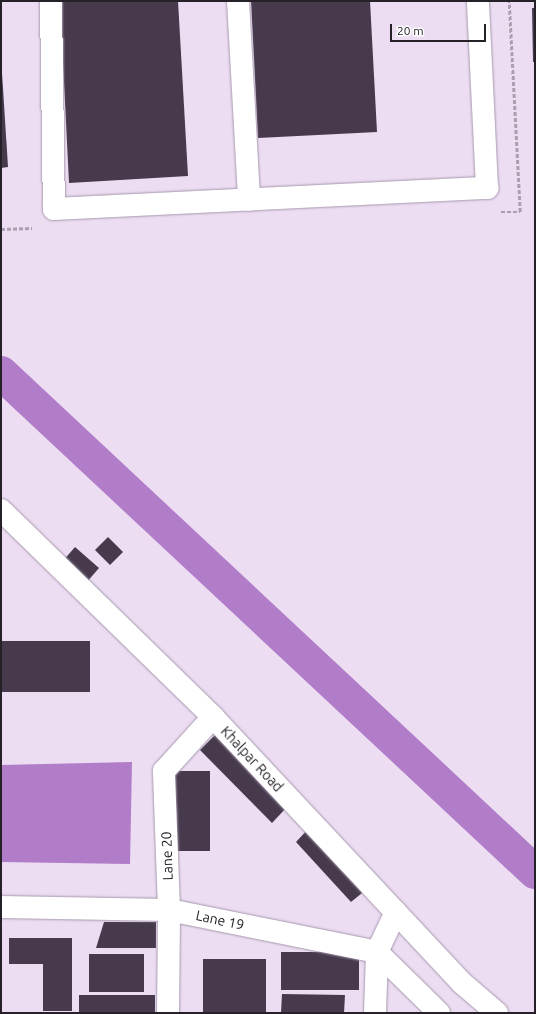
<!DOCTYPE html>
<html>
<head>
<meta charset="utf-8">
<style>
  body { margin:0 }
  #map { position:relative; width:536px; height:1014px; overflow:hidden; background:#ecddf3; font-family:Ubuntu,sans-serif }
  div>[style] { position:absolute }
  .water>* { inset:0; background:#b17cc8 }
  .canal>* { height:34px; margin:-17px; padding:0 17px; transform-origin:17px; border-radius:17px; background:#b17cc8 }
  .building>* { inset:0; background:#463a4c }
  .path>* { height:2.5px; margin-top:-1.25px; transform-origin:0; background:repeating-linear-gradient(90deg,#aa9eaf 0 4px,transparent 0 6px) }
  .roads { filter:drop-shadow(0 0 1px #a699ad) drop-shadow(0 0 1px #a699ad) }
  .street>* { height:22px; margin:-11px; padding:0 11px; transform-origin:11px; border-radius:11px; background:#fff }
  span { translate:-50% -50%; white-space:nowrap; text-align:center; line-height:1.15; -webkit-text-stroke:4px #fff; paint-order:stroke }
  .street-label { font-size:14px; color:#262129 }
  .frame { position:absolute; inset:0; border:2px solid #262129; pointer-events:none }
  .scale { position:absolute; left:390px; top:24px; width:96px; height:18px; box-sizing:border-box; border:2px solid #262129; border-top:0; padding-left:5px; font-size:12px; line-height:14px; white-space:nowrap; color:#262129; -webkit-text-stroke:3px #fff; paint-order:stroke }
</style>
</head>
<body>
<div id="map">
  <div class="water">
    <div style="clip-path:polygon(132px 762px,130px 864px,1px 862px,1px 765px)"></div>
  </div>
  <div class="canal">
    <div style="left:1px;top:373px;width:731px;rotate:43.06deg"></div>
  </div>
  <div class="building">
    <div style="clip-path:polygon(60px 1px,178px 1px,188px 176px,69px 183px)"></div>
    <div style="clip-path:polygon(251px 1px,370px 1px,377px 132px,258px 138px)"></div>
    <div style="clip-path:polygon(532px 8px,535px 8px,535px 62px,533px 62px)"></div>
    <div style="clip-path:polygon(1px 57px,8px 167px,1px 168px)"></div>
    <div style="clip-path:polygon(108px 537px,123px 552px,110px 565px,95px 550px)"></div>
    <div style="clip-path:polygon(75px 547px,99px 568px,86px 583px,62px 562px)"></div>
    <div style="clip-path:polygon(1px 641px,90px 641px,90px 692px,1px 692px)"></div>
    <div style="clip-path:polygon(215px 735px,287px 807px,272px 823px,200px 750px)"></div>
    <div style="clip-path:polygon(173px 771px,210px 771px,210px 851px,173px 851px)"></div>
    <div style="clip-path:polygon(310px 827px,367px 889px,351px 902px,296px 842px)"></div>
    <div style="clip-path:polygon(104px 922px,156px 922px,156px 948px,96px 948px)"></div>
    <div style="clip-path:polygon(9px 938px,72px 938px,72px 1011px,43px 1011px,43px 964px,9px 964px)"></div>
    <div style="clip-path:polygon(281px 952px,359px 952px,359px 990px,281px 990px)"></div>
    <div style="clip-path:polygon(89px 954px,144px 954px,144px 992px,89px 992px)"></div>
    <div style="clip-path:polygon(203px 959px,266px 959px,266px 1013px,203px 1013px)"></div>
    <div style="clip-path:polygon(282px 994px,345px 995px,344px 1013px,281px 1013px)"></div>
    <div style="clip-path:polygon(79px 995px,155px 995px,155px 1013px,79px 1013px)"></div>
  </div>
  <div class="path">
    <div style="left:501px;top:212px;width:19px"></div>
    <div style="left:520px;top:212px;width:211px;rotate:-93deg"></div>
    <div style="left:1px;top:229px;width:31px;rotate:-2deg"></div>
  </div>
  <div class="roads">
    <div class="street">
      <div style="left:51px;top:1px;width:208px;rotate:89.2deg"></div>
      <div style="left:54px;top:209px;width:434px;rotate:-2.8deg"></div>
      <div style="left:487px;top:188px;width:187px;rotate:-92.8deg"></div>
      <div style="left:238px;top:1px;width:199px;rotate:86.8deg"></div>
      <div style="left:1px;top:510px;width:296px;rotate:44.3deg"></div>
      <div style="left:213px;top:717px;width:364px;rotate:46.9deg"></div>
      <div style="left:462px;top:983px;width:46px;rotate:40.6deg"></div>
      <div style="left:1px;top:907px;width:168px;rotate:1deg"></div>
      <div style="left:169px;top:910px;width:212px;rotate:11.4deg"></div>
      <div style="left:377px;top:952px;width:87px;rotate:44.5deg"></div>
      <div style="left:168px;top:1013px;width:103px;rotate:-89.4deg"></div>
      <div style="left:169px;top:910px;width:139px;rotate:-92.1deg"></div>
      <div style="left:164px;top:771px;width:73px;rotate:-47.8deg"></div>
      <div style="left:375px;top:1013px;width:61px;rotate:-88.1deg"></div>
      <div style="left:377px;top:952px;width:44px;rotate:-64.6deg"></div>
    </div>
  </div>
  <div class="street-label">
    <span style="left:252px;top:759px;rotate:47deg">Khalpar Road</span>
    <span style="left:167px;top:856px;rotate:-92deg">Lane 20</span>
    <span style="left:220px;top:920px;rotate:12deg">Lane 19</span>
  </div>
  <div class="frame"></div>
  <div class="scale">20 m</div>
</div>
</body>
</html>
